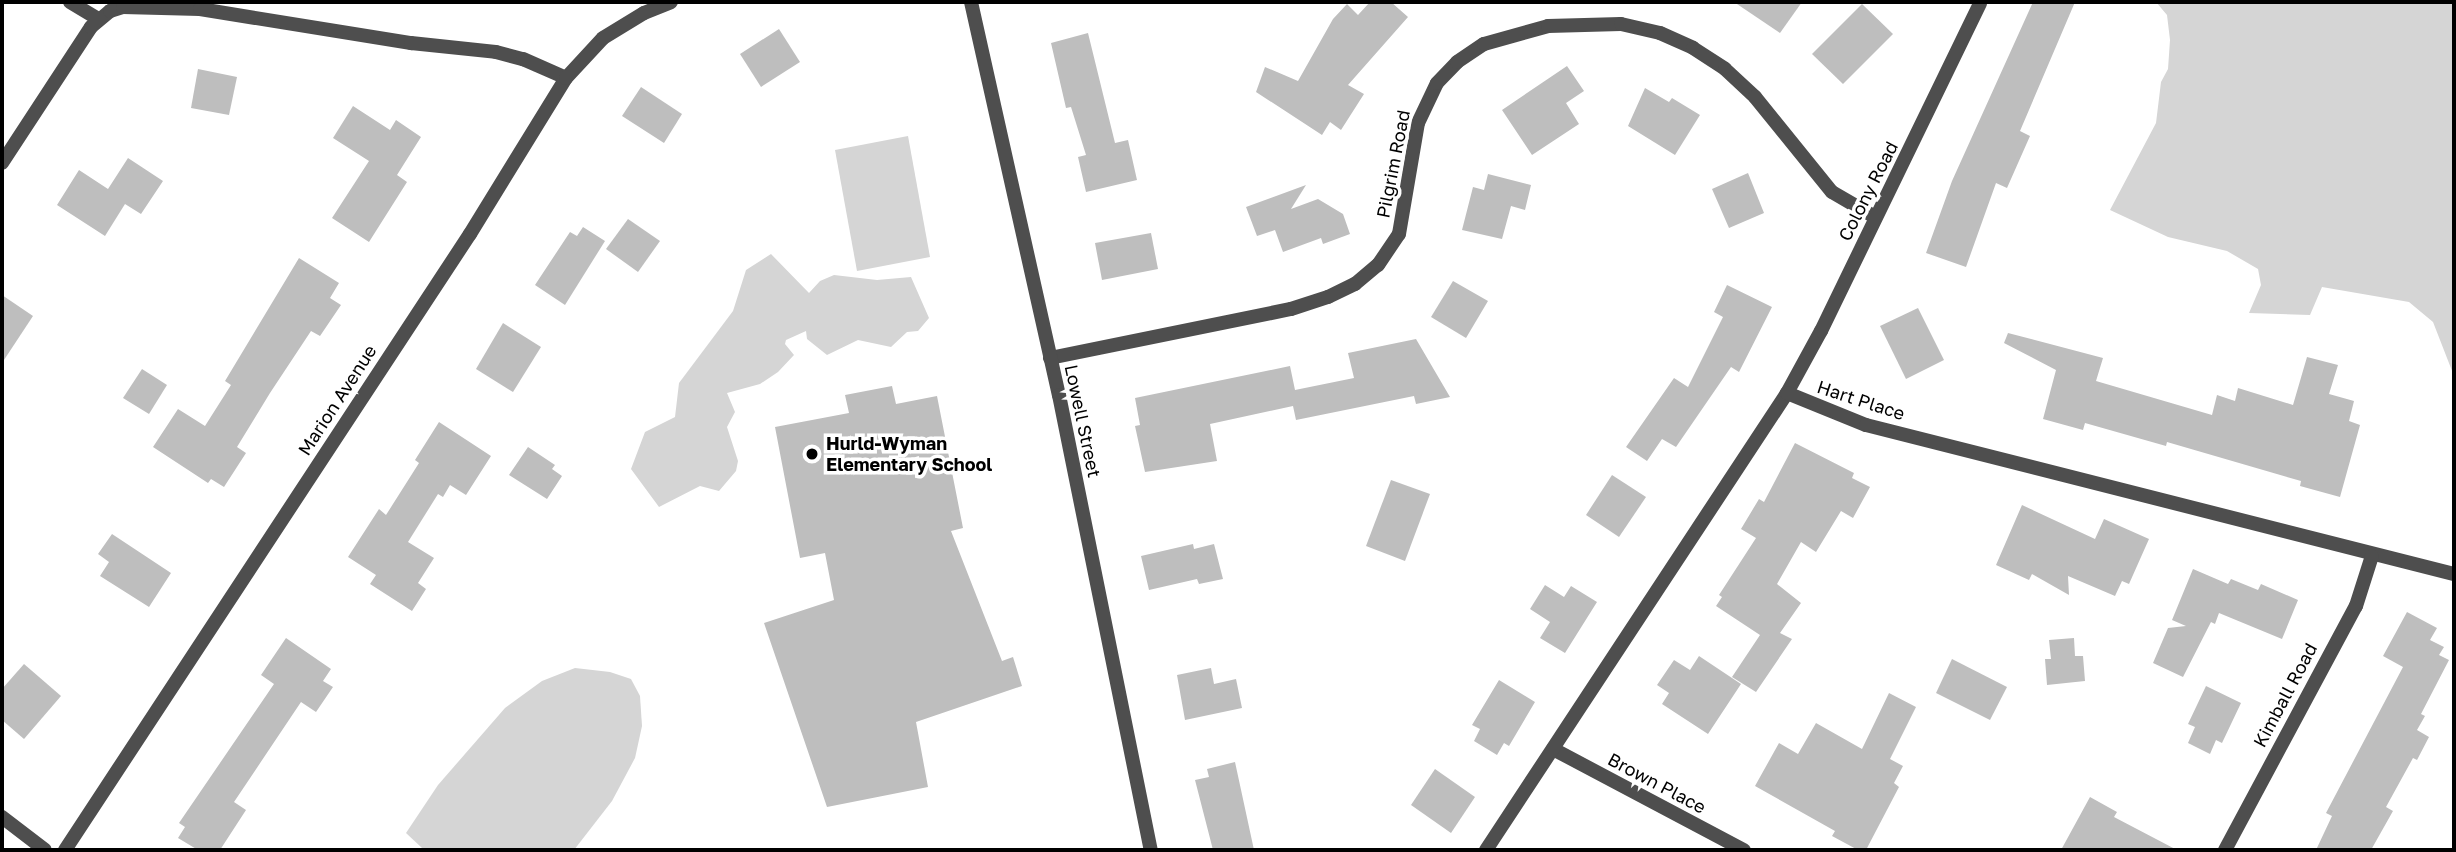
<!DOCTYPE html>
<html>
<head>
<meta charset="utf-8">
<style>
  body { margin:0 }
  #map { position:relative; width:2456px; height:852px; overflow:hidden; background:#fff; font-family:"Golos Text",sans-serif }
  div>[style] { position:absolute }
  .green>* { inset:0; background:#d5d5d5 }
  .building>* { inset:0; background:#bebebe }
  .minor>* { height:14px; margin:-7px; padding:0 7px; transform-origin:7px; border-radius:7px; background:#4e4e4e }
  .tertiary>* { height:14px; margin:-7px; padding:0 7px; transform-origin:7px; border-radius:7px; background:#4e4e4e }
  .dots>* { width:19px; height:19px; translate:-50% -50%; box-sizing:border-box; border:4px solid #fff; border-radius:50% }
  span { translate:-50% -50%; white-space:nowrap; text-align:center; line-height:1.15; -webkit-text-stroke:7px #fff; paint-order:stroke }
  .street-label { font-size:18px; color:#000 }
  .poi-label { font-size:18px; color:#000; font-weight:700 }
  .left { translate:0 -50%; text-align:left }
  .frame { position:absolute; inset:0; border:4px solid #000; pointer-events:none }
</style>
</head>
<body>
<div id="map">
  <div class="green">
    <div style="clip-path:polygon(2156px 2px,2454px 2px,2454px 376px,2433px 322px,2409px 302px,2322px 287px,2310px 315px,2249px 313px,2261px 285px,2258px 269px,2227px 251px,2168px 237px,2110px 210px,2156px 123px,2161px 82px,2168px 69px,2170px 40px,2167px 15px)"></div>
    <div style="clip-path:polygon(908px 136px,930px 257px,857px 271px,835px 150px)"></div>
    <div style="clip-path:polygon(771px 254px,809px 293px,820px 281px,834px 275px,877px 280px,911px 277px,929px 318px,918px 331px,907px 332px,891px 347px,858px 340px,827px 355px,807px 339px,806px 331px,786px 340px,785px 344px,794px 355px,778px 372px,760px 384px,727px 393px,735px 412px,727px 427px,738px 461px,736px 471px,719px 491px,700px 486px,659px 507px,631px 469px,645px 432px,675px 417px,679px 383px,733px 311px,746px 270px)"></div>
    <div style="clip-path:polygon(575px 668px,610px 672px,631px 679px,640px 696px,642px 726px,635px 758px,612px 801px,574px 850px,422px 848px,406px 833px,438px 785px,505px 708px,542px 681px)"></div>
  </div>
  <div class="building">
    <div style="clip-path:polygon(1370px 2px,1391px 2px,1408px 17px,1348px 85px,1364px 94px,1341px 130px,1330px 122px,1322px 135px,1256px 92px,1265px 67px,1298px 81px,1333px 19px,1347px 4px,1358px 15px)"></div>
    <div style="clip-path:polygon(1734px 2px,1802px 2px,1780px 33px)"></div>
    <div style="clip-path:polygon(2033px 2px,2075px 2px,2020px 131px,2030px 136px,2007px 188px,1996px 183px,1966px 267px,1926px 253px,1952px 181px)"></div>
    <div style="clip-path:polygon(1862px 4px,1893px 34px,1843px 84px,1812px 54px)"></div>
    <div style="clip-path:polygon(779px 29px,800px 62px,761px 87px,740px 54px)"></div>
    <div style="clip-path:polygon(1088px 33px,1115px 143px,1128px 140px,1137px 180px,1086px 192px,1078px 157px,1086px 155px,1071px 107px,1066px 108px,1051px 43px)"></div>
    <div style="clip-path:polygon(1567px 66px,1584px 91px,1566px 103px,1579px 124px,1532px 155px,1502px 110px)"></div>
    <div style="clip-path:polygon(198px 69px,237px 77px,229px 115px,191px 108px)"></div>
    <div style="clip-path:polygon(641px 87px,682px 114px,664px 143px,622px 116px)"></div>
    <div style="clip-path:polygon(1645px 88px,1669px 102px,1672px 98px,1700px 115px,1675px 155px,1628px 126px)"></div>
    <div style="clip-path:polygon(353px 106px,390px 130px,396px 120px,421px 137px,397px 175px,407px 182px,369px 242px,332px 218px,369px 161px,333px 138px)"></div>
    <div style="clip-path:polygon(128px 158px,163px 181px,141px 214px,125px 204px,105px 236px,57px 205px,79px 170px,108px 189px)"></div>
    <div style="clip-path:polygon(1748px 173px,1764px 213px,1729px 228px,1712px 189px)"></div>
    <div style="clip-path:polygon(1488px 174px,1531px 185px,1525px 210px,1511px 206px,1502px 239px,1462px 230px,1473px 187px,1484px 190px)"></div>
    <div style="clip-path:polygon(1306px 185px,1291px 209px,1318px 199px,1343px 214px,1350px 234px,1323px 244px,1321px 238px,1283px 252px,1275px 230px,1257px 236px,1246px 207px)"></div>
    <div style="clip-path:polygon(628px 219px,660px 241px,638px 272px,606px 249px)"></div>
    <div style="clip-path:polygon(583px 227px,605px 241px,565px 305px,535px 285px,570px 232px,577px 236px)"></div>
    <div style="clip-path:polygon(1151px 233px,1158px 269px,1102px 280px,1095px 243px)"></div>
    <div style="clip-path:polygon(299px 258px,339px 283px,330px 298px,341px 305px,320px 336px,311px 331px,270px 393px,237px 447px,246px 453px,224px 487px,211px 479px,208px 483px,153px 447px,178px 409px,205px 426px,231px 385px,225px 381px)"></div>
    <div style="clip-path:polygon(1453px 281px,1488px 301px,1466px 338px,1431px 317px)"></div>
    <div style="clip-path:polygon(1727px 285px,1772px 307px,1739px 372px,1731px 367px,1676px 447px,1662px 439px,1647px 461px,1626px 447px,1674px 378px,1688px 387px,1723px 317px,1714px 312px)"></div>
    <div style="clip-path:polygon(2px 295px,33px 316px,2px 363px)"></div>
    <div style="clip-path:polygon(1918px 308px,1944px 360px,1906px 379px,1880px 326px)"></div>
    <div style="clip-path:polygon(503px 323px,541px 347px,513px 392px,476px 369px)"></div>
    <div style="clip-path:polygon(2008px 333px,2103px 358px,2096px 381px,2212px 415px,2217px 395px,2235px 401px,2238px 388px,2293px 405px,2307px 357px,2338px 365px,2329px 394px,2354px 401px,2349px 421px,2360px 425px,2340px 497px,2300px 486px,2301px 481px,2167px 442px,2166px 446px,2085px 423px,2083px 430px,2043px 419px,2056px 370px,2004px 343px)"></div>
    <div style="clip-path:polygon(1416px 339px,1450px 397px,1416px 404px,1414px 396px,1296px 420px,1293px 406px,1210px 424px,1217px 461px,1145px 472px,1135px 426px,1140px 425px,1135px 398px,1290px 366px,1295px 390px,1354px 378px,1348px 353px)"></div>
    <div style="clip-path:polygon(142px 369px,167px 385px,149px 414px,123px 398px)"></div>
    <div style="clip-path:polygon(892px 386px,896px 404px,937px 396px,963px 528px,951px 531px,1002px 661px,1013px 657px,1022px 686px,916px 722px,928px 787px,827px 807px,764px 623px,834px 600px,825px 553px,800px 558px,775px 427px,849px 413px,845px 395px)"></div>
    <div style="clip-path:polygon(439px 422px,491px 456px,466px 495px,450px 485px,443px 497px,438px 494px,408px 542px,434px 558px,418px 583px,426px 589px,412px 611px,370px 584px,376px 575px,348px 557px,379px 509px,386px 515px,419px 463px,415px 460px)"></div>
    <div style="clip-path:polygon(1795px 443px,1854px 473px,1852px 478px,1870px 487px,1853px 518px,1841px 511px,1816px 552px,1801px 542px,1777px 584px,1801px 603px,1780px 633px,1792px 639px,1756px 692px,1732px 677px,1760px 635px,1716px 606px,1722px 597px,1719px 595px,1756px 538px,1741px 529px,1759px 499px,1764px 502px)"></div>
    <div style="clip-path:polygon(528px 447px,555px 465px,552px 469px,562px 476px,547px 499px,509px 475px)"></div>
    <div style="clip-path:polygon(1612px 475px,1646px 497px,1619px 537px,1586px 515px)"></div>
    <div style="clip-path:polygon(1391px 480px,1430px 494px,1405px 561px,1366px 546px)"></div>
    <div style="clip-path:polygon(2022px 505px,2095px 539px,2104px 519px,2149px 539px,2129px 584px,2122px 581px,2115px 596px,2068px 576px,2069px 595px,2032px 574px,2029px 580px,1996px 565px)"></div>
    <div style="clip-path:polygon(112px 534px,171px 573px,149px 607px,100px 576px,109px 562px,98px 554px)"></div>
    <div style="clip-path:polygon(1193px 544px,1194px 549px,1214px 544px,1223px 579px,1199px 584px,1197px 579px,1149px 590px,1141px 556px)"></div>
    <div style="clip-path:polygon(2193px 569px,2228px 584px,2231px 579px,2258px 590px,2261px 584px,2298px 600px,2282px 639px,2219px 613px,2215px 624px,2211px 622px,2183px 677px,2153px 663px,2168px 628px,2186px 626px,2172px 620px)"></div>
    <div style="clip-path:polygon(1545px 585px,1564px 597px,1571px 586px,1597px 602px,1565px 653px,1540px 638px,1550px 622px,1530px 609px)"></div>
    <div style="clip-path:polygon(2407px 612px,2437px 628px,2430px 640px,2444px 647px,2439px 655px,2449px 660px,2421px 714px,2425px 716px,2417px 730px,2429px 737px,2417px 760px,2413px 758px,2386px 807px,2393px 811px,2371px 850px,2316px 850px,2332px 816px,2326px 813px,2403px 667px,2383px 656px)"></div>
    <div style="clip-path:polygon(286px 638px,331px 669px,323px 681px,333px 687px,316px 712px,301px 702px,234px 802px,246px 810px,220px 850px,198px 850px,178px 838px,185px 827px,179px 823px,274px 684px,261px 675px)"></div>
    <div style="clip-path:polygon(2074px 638px,2075px 656px,2083px 656px,2085px 681px,2047px 685px,2045px 659px,2051px 659px,2049px 640px)"></div>
    <div style="clip-path:polygon(1699px 656px,1741px 684px,1708px 734px,1662px 704px,1669px 693px,1657px 685px,1674px 660px,1690px 670px)"></div>
    <div style="clip-path:polygon(1952px 659px,2007px 687px,1990px 720px,1936px 693px)"></div>
    <div style="clip-path:polygon(24px 664px,61px 696px,24px 739px,2px 720px,2px 689px)"></div>
    <div style="clip-path:polygon(1211px 668px,1214px 684px,1236px 679px,1242px 708px,1185px 720px,1177px 675px)"></div>
    <div style="clip-path:polygon(1499px 680px,1535px 702px,1509px 746px,1504px 743px,1497px 755px,1474px 741px,1480px 729px,1472px 725px)"></div>
    <div style="clip-path:polygon(2206px 686px,2241px 703px,2222px 743px,2216px 740px,2210px 754px,2188px 743px,2195px 727px,2188px 724px)"></div>
    <div style="clip-path:polygon(1889px 693px,1916px 707px,1890px 759px,1903px 766px,1894px 783px,1899px 787px,1866px 850px,1858px 850px,1832px 836px,1835px 831px,1755px 786px,1779px 743px,1798px 754px,1816px 723px,1862px 749px)"></div>
    <div style="clip-path:polygon(1235px 762px,1254px 850px,1213px 850px,1195px 780px,1209px 777px,1207px 769px)"></div>
    <div style="clip-path:polygon(1435px 769px,1475px 797px,1451px 833px,1411px 805px)"></div>
    <div style="clip-path:polygon(2090px 797px,2117px 812px,2114px 817px,2177px 850px,2061px 850px)"></div>
  </div>
  <div class="minor">
    <div style="left:70px;top:2px;width:33px;rotate:31deg"></div>
    <div style="left:2px;top:163px;width:163px;rotate:-56.8deg"></div>
    <div style="left:91px;top:27px;width:25px;rotate:-40deg"></div>
    <div style="left:110px;top:11px;width:14px;rotate:-17deg"></div>
    <div style="left:123px;top:7px;width:77px;rotate:1.5deg"></div>
    <div style="left:200px;top:9px;width:214px;rotate:9.2deg"></div>
    <div style="left:411px;top:43px;width:85px;rotate:6deg"></div>
    <div style="left:496px;top:52px;width:28px;rotate:15deg"></div>
    <div style="left:523px;top:59px;width:47px;rotate:23.8deg"></div>
    <div style="left:1050px;top:358px;width:246px;rotate:-11.5deg"></div>
    <div style="left:1291px;top:309px;width:39px;rotate:-18deg"></div>
    <div style="left:1328px;top:297px;width:30px;rotate:-26deg"></div>
    <div style="left:1355px;top:284px;width:30px;rotate:-40deg"></div>
    <div style="left:1378px;top:265px;width:37px;rotate:-56deg"></div>
    <div style="left:1399px;top:234px;width:113px;rotate:-80.3deg"></div>
    <div style="left:1418px;top:123px;width:44px;rotate:-64.6deg"></div>
    <div style="left:1437px;top:83px;width:29px;rotate:-46deg"></div>
    <div style="left:1457px;top:62px;width:32px;rotate:-34deg"></div>
    <div style="left:1484px;top:44px;width:66px;rotate:-15.7deg"></div>
    <div style="left:1548px;top:26px;width:73px;rotate:-1.6deg"></div>
    <div style="left:1621px;top:24px;width:40px;rotate:13deg"></div>
    <div style="left:1660px;top:33px;width:36px;rotate:24deg"></div>
    <div style="left:1693px;top:48px;width:38px;rotate:33deg"></div>
    <div style="left:1725px;top:69px;width:41px;rotate:43deg"></div>
    <div style="left:1755px;top:97px;width:122px;rotate:51deg"></div>
    <div style="left:1832px;top:192px;width:50px;rotate:30.2deg"></div>
    <div style="left:1787px;top:393px;width:71px;rotate:-61.3deg"></div>
    <div style="left:1821px;top:331px;width:364px;rotate:-64.1deg"></div>
    <div style="left:1553px;top:749px;width:216px;rotate:27.9deg"></div>
    <div style="left:65px;top:850px;width:737px;rotate:-56.68deg"></div>
    <div style="left:470px;top:234px;width:183px;rotate:-58.4deg"></div>
    <div style="left:566px;top:78px;width:54px;rotate:-47.2deg"></div>
    <div style="left:603px;top:38px;width:48px;rotate:-31.4deg"></div>
    <div style="left:644px;top:13px;width:29px;rotate:-22deg"></div>
    <div style="left:1486px;top:850px;width:547px;rotate:-56.63deg"></div>
    <div style="left:1787px;top:393px;width:85px;rotate:22.1deg"></div>
    <div style="left:1866px;top:425px;width:607px;rotate:14.22deg"></div>
    <div style="left:2225px;top:850px;width:277px;rotate:-61.8deg"></div>
    <div style="left:2356px;top:606px;width:52px;rotate:-72.3deg"></div>
  </div>
  <div class="tertiary">
    <div style="left:971px;top:2px;width:403px;rotate:77.4deg"></div>
    <div style="left:1059px;top:395px;width:464px;rotate:78.6deg"></div>
    <div style="left:2px;top:817px;width:54px;rotate:37.5deg"></div>
  </div>
  <div class="dots">
    <div style="left:812px;top:454px;background:#000"></div>
  </div>
  <div class="street-label">
    <span style="left:1393px;top:164px;rotate:-79deg">Pilgrim Road</span>
    <span style="left:1868px;top:191px;rotate:-63deg">Colony Road</span>
    <span style="left:337px;top:400px;rotate:-57deg">Marion Avenue</span>
    <span style="left:1861px;top:400px;rotate:18deg">Hart Place</span>
    <span style="left:1083px;top:421px;rotate:78deg">Lowell Street</span>
    <span style="left:2285px;top:695px;rotate:-62deg">Kimball Road</span>
    <span style="left:1657px;top:783px;rotate:28deg">Brown Place</span>
  </div>
  <div class="poi-label">
    <span class="left" style="left:826px;top:454px">Hurld-Wyman<br>Elementary School</span>
  </div>
  <div class="frame"></div>
</div>
</body>
</html>
